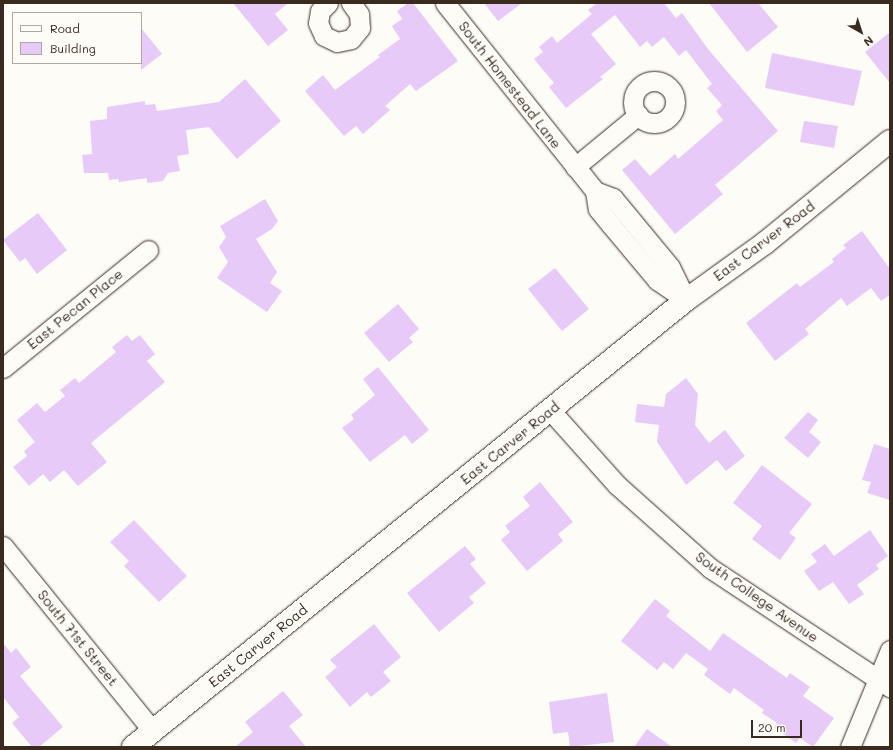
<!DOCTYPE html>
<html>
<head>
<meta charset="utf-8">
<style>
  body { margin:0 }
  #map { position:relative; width:893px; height:750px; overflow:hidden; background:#fdfcf7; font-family:Mali,sans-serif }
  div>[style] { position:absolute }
  .building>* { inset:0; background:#e8caf8 }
  .roads { filter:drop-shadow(0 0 1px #3b2a1e) drop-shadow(0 0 1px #3b2a1e) }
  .street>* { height:19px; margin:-9.5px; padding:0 9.5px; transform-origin:9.5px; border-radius:9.5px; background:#fdfcf7 }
  .street>.ring { margin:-9.5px; padding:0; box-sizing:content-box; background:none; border:19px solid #fdfcf7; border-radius:50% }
  .secondary>* { height:22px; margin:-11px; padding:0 11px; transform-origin:11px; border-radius:11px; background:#fdfcf7 }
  span { translate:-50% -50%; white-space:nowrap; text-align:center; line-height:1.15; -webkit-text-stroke:3px #fdfcf7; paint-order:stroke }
  .street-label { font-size:14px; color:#3b2a1e }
  .frame { position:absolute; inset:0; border:4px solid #3b2a1e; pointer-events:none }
  .legend { position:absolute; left:12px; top:12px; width:130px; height:52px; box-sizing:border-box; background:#fdfcf7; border:1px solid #afa8a0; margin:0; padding:5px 7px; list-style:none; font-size:12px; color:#3b2a1e }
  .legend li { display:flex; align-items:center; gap:8px; height:20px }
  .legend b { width:20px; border:1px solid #afa8a0 }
  .north { position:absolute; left:841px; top:12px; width:40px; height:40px; -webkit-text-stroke:3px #fdfcf7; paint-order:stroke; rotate:141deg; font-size:11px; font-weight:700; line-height:16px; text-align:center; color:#3b2a1e }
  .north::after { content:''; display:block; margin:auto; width:14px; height:18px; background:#3b2a1e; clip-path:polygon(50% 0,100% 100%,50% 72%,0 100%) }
  .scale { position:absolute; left:751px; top:720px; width:51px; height:18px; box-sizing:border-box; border:2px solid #3b2a1e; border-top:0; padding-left:5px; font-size:12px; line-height:14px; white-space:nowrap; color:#3b2a1e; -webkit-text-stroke:3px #fdfcf7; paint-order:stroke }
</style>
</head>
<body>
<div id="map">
  <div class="building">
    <div style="clip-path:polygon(233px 3px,288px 3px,275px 14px,288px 30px,268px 46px)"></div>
    <div style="clip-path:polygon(408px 3px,413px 3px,458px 61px,416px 91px,410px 84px,385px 106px,390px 110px,363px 134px,356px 126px,344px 136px,305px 91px,323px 75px,335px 90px,380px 57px,378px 55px,400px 39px,392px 26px,402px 19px,397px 11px)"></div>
    <div style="clip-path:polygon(484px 3px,522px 3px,498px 21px)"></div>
    <div style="clip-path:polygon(597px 3px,664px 3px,676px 18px,682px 13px,708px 49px,778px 131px,715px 185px,723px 194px,675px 234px,622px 170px,635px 159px,650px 176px,675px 154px,678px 159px,723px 120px,716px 111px,722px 105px,707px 88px,712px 84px,686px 50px,679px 56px,664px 37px,652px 47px,647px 41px,640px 47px,615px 15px,591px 34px,616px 64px,600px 77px,603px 79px,566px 108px,549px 87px,554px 83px,534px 59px,543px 52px,539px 47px,552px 36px,557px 43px,592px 14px,588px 10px)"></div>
    <div style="clip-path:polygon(709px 3px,758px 3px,778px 27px,747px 52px)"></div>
    <div style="clip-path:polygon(141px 28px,162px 54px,141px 70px)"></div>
    <div style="clip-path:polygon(890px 32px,890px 83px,865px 52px)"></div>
    <div style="clip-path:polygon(772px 53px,862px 71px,854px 106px,765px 88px)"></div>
    <div style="clip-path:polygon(245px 79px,281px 121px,237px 159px,209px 127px,186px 130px,189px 154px,177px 156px,180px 171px,168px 173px,163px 181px,147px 183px,147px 178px,119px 182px,118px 179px,109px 180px,108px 173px,84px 173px,82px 155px,92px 154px,90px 121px,107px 119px,107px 107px,145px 101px,145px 105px,155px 104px,157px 111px,219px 102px)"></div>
    <div style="clip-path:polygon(804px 121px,838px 126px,834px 148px,800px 142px)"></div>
    <div style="clip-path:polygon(265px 199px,278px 221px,272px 229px,256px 239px,277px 272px,270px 283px,282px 291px,267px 312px,217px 278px,228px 262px,219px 247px,226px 237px,220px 226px)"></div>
    <div style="clip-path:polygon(38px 213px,67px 250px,37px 274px,25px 258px,20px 262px,3px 240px)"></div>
    <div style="clip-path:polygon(862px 231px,890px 269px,890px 295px,881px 301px,871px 288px,847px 306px,841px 298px,805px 329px,809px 334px,775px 361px,746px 323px,797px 283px,800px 287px,834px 262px,832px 259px,846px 248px,843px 245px)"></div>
    <div style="clip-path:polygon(555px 268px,589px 309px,562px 331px,528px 289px)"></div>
    <div style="clip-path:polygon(398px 304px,419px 329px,409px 338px,413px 342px,389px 362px,364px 333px)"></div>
    <div style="clip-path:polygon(127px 335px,132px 341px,140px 335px,155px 354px,147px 361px,165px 382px,91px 443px,107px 462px,78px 486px,64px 470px,50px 482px,43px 474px,29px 486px,13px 467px,27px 456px,24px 451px,35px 442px,17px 420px,37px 403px,45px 412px,65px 396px,60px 390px,75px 378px,79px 383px,116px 352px,112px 347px)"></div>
    <div style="clip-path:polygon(378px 367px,429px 430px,412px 444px,405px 435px,370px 462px,342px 428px,354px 419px,351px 415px,375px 395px,363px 379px)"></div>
    <div style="clip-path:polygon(686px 378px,698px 394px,695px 425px,709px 443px,725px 430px,745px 456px,726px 471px,717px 460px,686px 485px,657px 442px,659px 425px,635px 422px,637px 404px,664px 407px,666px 394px)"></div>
    <div style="clip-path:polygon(808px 412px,818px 420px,809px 432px,821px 442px,808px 458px,784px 438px)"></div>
    <div style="clip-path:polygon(874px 444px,890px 449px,890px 500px,867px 493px,871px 482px,862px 480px)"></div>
    <div style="clip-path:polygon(762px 465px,812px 504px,789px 533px,796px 538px,780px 560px,752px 539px,762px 526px,733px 503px)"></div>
    <div style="clip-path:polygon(540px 482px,573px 522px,558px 534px,563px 541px,527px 571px,501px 540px,510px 532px,505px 526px,530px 506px,523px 497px)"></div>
    <div style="clip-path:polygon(134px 520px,187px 576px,159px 602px,124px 566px,129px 561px,110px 542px)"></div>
    <div style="clip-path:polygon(870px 530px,888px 556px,876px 565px,879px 569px,857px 585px,864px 594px,849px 604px,833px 582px,819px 591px,804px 571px,817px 562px,811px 554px,825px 544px,834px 556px)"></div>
    <div style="clip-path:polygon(465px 546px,476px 559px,470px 564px,486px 583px,469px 597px,474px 603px,439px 632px,407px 593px)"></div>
    <div style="clip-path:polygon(655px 599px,670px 611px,666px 616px,710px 651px,723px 633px,787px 678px,790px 673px,810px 687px,803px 696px,834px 718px,813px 747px,800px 738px,796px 743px,774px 727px,777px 723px,762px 713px,764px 710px,734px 688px,730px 694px,704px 675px,708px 669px,686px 653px,673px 669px,664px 662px,657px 670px,621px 641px)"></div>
    <div style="clip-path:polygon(374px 624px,401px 657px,383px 672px,391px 681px,371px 697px,367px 692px,350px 707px,325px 677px,337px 667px,330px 660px)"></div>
    <div style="clip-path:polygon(3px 643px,11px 653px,16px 648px,31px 667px,20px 676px,63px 727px,39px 747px,32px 747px,12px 723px,19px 717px,3px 697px)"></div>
    <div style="clip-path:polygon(283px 691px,303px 715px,289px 726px,306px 747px,235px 747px,253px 732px,245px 722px)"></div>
    <div style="clip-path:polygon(607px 693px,614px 742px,570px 747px,568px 732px,553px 734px,549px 702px)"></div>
    <div style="clip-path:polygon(647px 729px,672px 747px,634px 747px)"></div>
  </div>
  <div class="roads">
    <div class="street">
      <div style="left:328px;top:3px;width:11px;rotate:135deg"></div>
      <div style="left:320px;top:11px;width:12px;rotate:99deg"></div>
      <div style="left:318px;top:23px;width:14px;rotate:65deg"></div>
      <div style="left:324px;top:36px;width:14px;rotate:25deg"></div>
      <div style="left:337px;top:42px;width:14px;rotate:-12deg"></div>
      <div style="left:351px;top:39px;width:14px;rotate:-51deg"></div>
      <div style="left:360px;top:28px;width:14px;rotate:-94deg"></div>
      <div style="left:359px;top:14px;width:14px;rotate:-126deg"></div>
      <div style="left:445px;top:3px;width:241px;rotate:51.4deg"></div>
      <div style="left:595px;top:191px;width:19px;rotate:21deg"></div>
      <div style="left:613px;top:198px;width:89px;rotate:50.4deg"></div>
      <div style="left:670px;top:267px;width:37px;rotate:64deg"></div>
      <div class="ring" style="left:633px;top:81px;width:23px;height:23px"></div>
      <div style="left:575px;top:167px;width:82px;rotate:-39.5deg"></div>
      <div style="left:595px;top:191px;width:18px;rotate:81deg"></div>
      <div style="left:598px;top:209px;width:21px;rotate:51deg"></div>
      <div style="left:611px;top:225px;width:72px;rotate:50.1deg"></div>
      <div style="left:657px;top:280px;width:34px;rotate:34deg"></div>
      <div style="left:3px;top:368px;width:187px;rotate:-39.1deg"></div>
      <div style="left:550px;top:410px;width:101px;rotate:48.2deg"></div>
      <div style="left:617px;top:485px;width:125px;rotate:41.7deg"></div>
      <div style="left:710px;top:568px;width:216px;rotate:33.5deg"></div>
      <div style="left:3px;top:546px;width:238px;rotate:51deg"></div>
      <div style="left:850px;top:747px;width:105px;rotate:-67.6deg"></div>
    </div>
    <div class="secondary">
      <div style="left:133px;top:747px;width:711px;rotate:-38.95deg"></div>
      <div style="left:686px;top:300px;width:97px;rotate:-35.8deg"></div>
      <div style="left:765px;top:243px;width:161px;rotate:-39.2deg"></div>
    </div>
  </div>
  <div class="street-label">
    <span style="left:510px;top:85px;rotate:52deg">South Homestead Lane</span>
    <span style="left:764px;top:241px;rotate:-37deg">East Carver Road</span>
    <span style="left:75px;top:309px;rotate:-39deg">East Pecan Place</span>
    <span style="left:510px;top:443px;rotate:-39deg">East Carver Road</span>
    <span style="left:757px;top:597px;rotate:35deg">South College Avenue</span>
    <span style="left:78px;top:638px;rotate:51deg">South 71st Street</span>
    <span style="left:258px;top:646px;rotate:-39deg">East Carver Road</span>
  </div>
  <div class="frame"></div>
  <ul class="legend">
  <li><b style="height:5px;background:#fdfcf7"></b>Road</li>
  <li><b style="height:11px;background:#e8caf8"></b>Building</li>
  </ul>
  <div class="north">N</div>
  <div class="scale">20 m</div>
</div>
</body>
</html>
